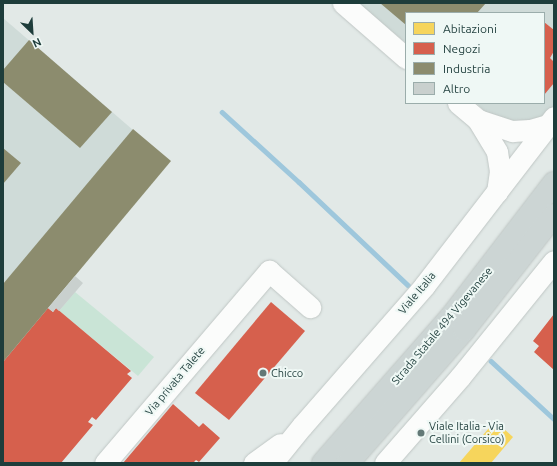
<!DOCTYPE html>
<html>
<head>
<meta charset="utf-8">
<style>
  body { margin:0 }
  #map { position:relative; width:557px; height:466px; overflow:hidden; background:#e2e9e7; font-family:Ubuntu,sans-serif }
  div>[style] { position:absolute }
  .built>* { inset:0; background:#cfdbd8 }
  .green>* { inset:0; background:#c9e4d6 }
  .homes>* { inset:0; background:#f6d55c }
  .shops>* { inset:0; background:#d6604d }
  .industry>* { inset:0; background:#8c8c6e }
  .stream>* { height:4.5px; margin:-2.25px; padding:0 2.25px; transform-origin:2.25px; border-radius:2.25px; background:#9ec7dc }
  .building>* { inset:0; background:#c9d0ce }
  .roads { filter:drop-shadow(0 0 1px #bfc6c4) drop-shadow(0 0 1px #bfc6c4) }
  .minor>* { height:21px; margin:-10.5px; padding:0 10.5px; transform-origin:10.5px; border-radius:10.5px; background:#fbfcfb }
  .major>* { height:22px; margin:-11px; padding:0 11px; transform-origin:11px; border-radius:11px; background:#ccd5d4 }
  .dots>* { width:11px; height:11px; translate:-50% -50%; box-sizing:border-box; border:2px solid #eff8f5; border-radius:50% }
  span { translate:-50% -50%; white-space:nowrap; text-align:center; line-height:1.15; -webkit-text-stroke:4px #eff8f5; paint-order:stroke }
  .street-label { font-size:11px; color:#1e3d3b }
  .poi-label { font-size:11px; color:#1e3d3b }
  .left { translate:0 -50%; text-align:left }
  .frame { position:absolute; inset:0; border:4px solid #1e3d3b; pointer-events:none }
  .legend { position:absolute; left:405px; top:12px; width:140px; height:92px; box-sizing:border-box; background:#eff8f5; border:1px solid #9badab; margin:0; padding:5px 7px; list-style:none; font-size:12px; color:#1e3d3b }
  .legend li { display:flex; align-items:center; gap:8px; height:20px }
  .legend b { width:20px; border:1px solid #9badab }
  .north { position:absolute; left:12px; top:12px; width:40px; height:40px; -webkit-text-stroke:3px #eff8f5; paint-order:stroke; rotate:155deg; font-size:11px; font-weight:700; line-height:16px; text-align:center; color:#1e3d3b }
  .north::after { content:''; display:block; margin:auto; width:14px; height:18px; background:#1e3d3b; clip-path:polygon(50% 0,100% 100%,50% 72%,0 100%) }
</style>
</head>
<body>
<div id="map">
  <div class="built">
    <div style="clip-path:polygon(358px 3px,554px 3px,554px 105px,549px 111px,536px 121px,520px 124px,490px 116px,476px 103px,544px 103px,544px 13px,406px 13px,406px 43px)"></div>
    <div style="clip-path:polygon(3px 18px,169px 161px,3px 362px)"></div>
  </div>
  <div class="green">
    <div style="clip-path:polygon(75px 292px,154px 357px,138px 376px,59px 311px)"></div>
  </div>
  <div class="homes">
    <div style="clip-path:polygon(495px 421px,513px 437px,491px 463px,459px 463px)"></div>
  </div>
  <div class="shops">
    <div style="clip-path:polygon(544px 22px,554px 30px,554px 51px,550px 58px,554px 62px,554px 83px,544px 95px)"></div>
    <div style="clip-path:polygon(271px 302px,305px 331px,229px 420px,195px 393px)"></div>
    <div style="clip-path:polygon(48px 308px,53px 312px,56px 308px,131px 371px,127px 374px,132px 378px,96px 420px,92px 417px,88px 422px,93px 425px,61px 463px,3px 463px,3px 362px)"></div>
    <div style="clip-path:polygon(554px 314px,554px 370px,534px 352px,539px 346px,533px 341px)"></div>
    <div style="clip-path:polygon(173px 404px,199px 427px,203px 423px,220px 438px,199px 462px,196px 460px,193px 463px,123px 463px)"></div>
  </div>
  <div class="industry">
    <div style="clip-path:polygon(380px 3px,486px 3px,477px 13px,406px 13px,406px 25px)"></div>
    <div style="clip-path:polygon(29px 40px,112px 112px,80px 148px,3px 82px,3px 70px)"></div>
    <div style="clip-path:polygon(133px 129px,171px 161px,3px 362px,3px 284px)"></div>
    <div style="clip-path:polygon(3px 148px,21px 163px,3px 184px)"></div>
  </div>
  <div class="stream">
    <div style="left:222px;top:112px;width:104px;rotate:42.3deg"></div>
    <div style="left:299px;top:182px;width:150px;rotate:43.4deg"></div>
    <div style="left:491px;top:361px;width:86px;rotate:42.6deg"></div>
  </div>
  <div class="building">
    <div style="clip-path:polygon(75px 276px,83px 283px,59px 311px,56px 308px,53px 312px,48px 308px)"></div>
  </div>
  <div class="roads">
    <div class="minor">
      <div style="left:343px;top:3px;width:84px;rotate:41.1deg"></div>
      <div style="left:458px;top:103px;width:26px;rotate:40deg"></div>
      <div style="left:478px;top:120px;width:37px;rotate:59deg"></div>
      <div style="left:497px;top:152px;width:19px;rotate:81deg"></div>
      <div style="left:500px;top:171px;width:21px;rotate:98deg"></div>
      <div style="left:478px;top:120px;width:36px;rotate:18deg"></div>
      <div style="left:512px;top:131px;width:18px;rotate:-3deg"></div>
      <div style="left:530px;top:130px;width:19px;rotate:-16deg"></div>
      <div style="left:105px;top:463px;width:253px;rotate:-49.5deg"></div>
      <div style="left:269px;top:271px;width:55px;rotate:41.3deg"></div>
      <div style="left:254px;top:463px;width:32px;rotate:-36deg"></div>
      <div style="left:272px;top:463px;width:48px;rotate:-51deg"></div>
      <div style="left:302px;top:426px;width:186px;rotate:-48.9deg"></div>
      <div style="left:424px;top:286px;width:213px;rotate:-52.4deg"></div>
      <div style="left:385px;top:463px;width:114px;rotate:-48.9deg"></div>
      <div style="left:460px;top:377px;width:149px;rotate:-51deg"></div>
    </div>
    <div class="major">
      <div style="left:323px;top:463px;width:194px;rotate:-48.8deg"></div>
      <div style="left:451px;top:317px;width:169px;rotate:-52.5deg"></div>
      <div style="left:348px;top:463px;width:176px;rotate:-48.9deg"></div>
      <div style="left:464px;top:330px;width:146px;rotate:-52deg"></div>
    </div>
  </div>
  <div class="dots">
    <div style="left:263px;top:373px;background:#637977"></div>
    <div style="left:421px;top:433px;background:#637977"></div>
  </div>
  <div class="street-label">
    <span style="left:417px;top:293px;rotate:-50deg">Viale Italia</span>
    <span style="left:442px;top:326px;rotate:-50deg">Strada Statale 494 Vigevanese</span>
    <span style="left:175px;top:381px;rotate:-50deg">Via privata Talete</span>
  </div>
  <div class="poi-label">
    <span class="left" style="left:271px;top:373px">Chicco</span>
    <span class="left" style="left:429px;top:433px">Viale Italia - Via<br>Cellini (Corsico)</span>
  </div>
  <div class="frame"></div>
  <ul class="legend">
  <li><b style="height:11px;background:#f6d55c"></b>Abitazioni</li>
  <li><b style="height:11px;background:#d6604d"></b>Negozi</li>
  <li><b style="height:11px;background:#8c8c6e"></b>Industria</li>
  <li><b style="height:11px;background:#c9d0ce"></b>Altro</li>
  </ul>
  <div class="north">N</div>
</div>
</body>
</html>
